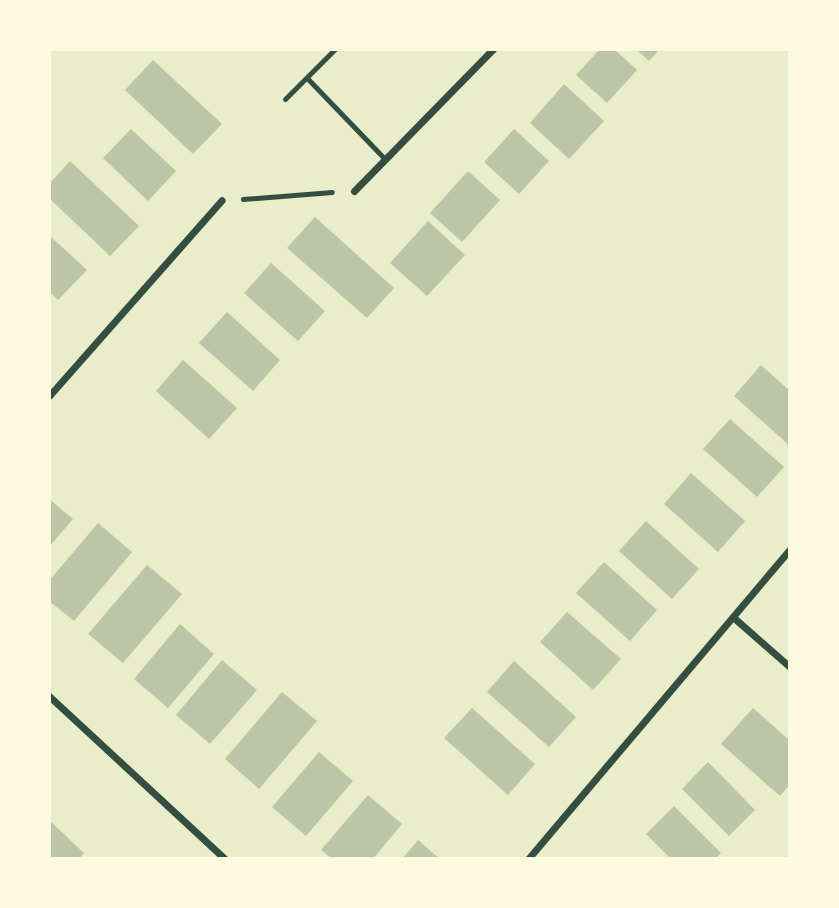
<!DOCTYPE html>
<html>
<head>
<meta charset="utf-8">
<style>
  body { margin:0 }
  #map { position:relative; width:839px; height:908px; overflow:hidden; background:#e9edc9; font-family:"Titillium Web",sans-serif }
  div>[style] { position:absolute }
  .building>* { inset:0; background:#bcc5a7 }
  .path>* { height:4.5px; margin:-2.25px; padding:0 2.25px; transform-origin:2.25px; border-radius:2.25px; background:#344e41 }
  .service>* { height:5px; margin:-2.5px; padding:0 2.5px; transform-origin:2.5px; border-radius:2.5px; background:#344e41 }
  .minor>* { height:7px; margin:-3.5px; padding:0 3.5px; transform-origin:3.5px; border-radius:3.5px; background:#344e41 }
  span { translate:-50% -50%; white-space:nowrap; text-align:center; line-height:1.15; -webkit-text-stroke:5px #fefae0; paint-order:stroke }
  .frame { position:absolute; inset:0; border:51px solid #fefae0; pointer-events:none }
</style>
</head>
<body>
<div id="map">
  <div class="building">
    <div style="clip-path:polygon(600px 49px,614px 49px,637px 70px,607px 103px,576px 75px)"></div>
    <div style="clip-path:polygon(636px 49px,660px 49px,649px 61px)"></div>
    <div style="clip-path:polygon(153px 60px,222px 124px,193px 154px,125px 90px)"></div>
    <div style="clip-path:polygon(564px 84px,604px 121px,569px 159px,530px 123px)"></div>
    <div style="clip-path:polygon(131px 129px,176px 171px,148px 201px,103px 158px)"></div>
    <div style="clip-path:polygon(514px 129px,549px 161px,519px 194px,484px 162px)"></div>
    <div style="clip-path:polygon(70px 161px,139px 226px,110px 256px,49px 198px,49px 184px)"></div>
    <div style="clip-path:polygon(468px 171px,500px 200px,462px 242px,430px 213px)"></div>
    <div style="clip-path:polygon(315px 217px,394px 288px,367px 318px,287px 248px)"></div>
    <div style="clip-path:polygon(428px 221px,465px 255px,427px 296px,390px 263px)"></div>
    <div style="clip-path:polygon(49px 235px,87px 270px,58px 300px,49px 291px)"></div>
    <div style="clip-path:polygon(271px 263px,325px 311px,298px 341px,244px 293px)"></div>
    <div style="clip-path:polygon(227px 312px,280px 360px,253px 391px,199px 343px)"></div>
    <div style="clip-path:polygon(183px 360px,237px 408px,209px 439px,156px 391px)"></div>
    <div style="clip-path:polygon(761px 365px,790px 391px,790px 446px,734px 396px)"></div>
    <div style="clip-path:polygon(730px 419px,784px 467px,757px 497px,703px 449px)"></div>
    <div style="clip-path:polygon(691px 473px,745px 521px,718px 552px,664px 504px)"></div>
    <div style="clip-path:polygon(49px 499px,73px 519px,49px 547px)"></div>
    <div style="clip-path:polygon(646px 521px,699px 569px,672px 599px,619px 551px)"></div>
    <div style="clip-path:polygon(98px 523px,132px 552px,74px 621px,49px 601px,49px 581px)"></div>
    <div style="clip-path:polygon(604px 562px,657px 610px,630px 641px,576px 593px)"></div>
    <div style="clip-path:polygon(147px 565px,182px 594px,123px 663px,88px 634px)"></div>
    <div style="clip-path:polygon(567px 612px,621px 659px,593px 690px,540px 642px)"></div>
    <div style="clip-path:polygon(180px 624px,214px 654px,168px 708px,134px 679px)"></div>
    <div style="clip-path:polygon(222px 660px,257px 690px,210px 744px,176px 715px)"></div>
    <div style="clip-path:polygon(514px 661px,576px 717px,549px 747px,487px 692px)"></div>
    <div style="clip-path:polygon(282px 692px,317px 721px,259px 789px,225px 759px)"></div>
    <div style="clip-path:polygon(472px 708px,535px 764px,508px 795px,444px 738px)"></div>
    <div style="clip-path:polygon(753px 708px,790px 741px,790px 784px,780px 796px,721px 744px)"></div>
    <div style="clip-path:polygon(319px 752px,353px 781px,306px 836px,272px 807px)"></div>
    <div style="clip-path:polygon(708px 762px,755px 810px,729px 836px,682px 789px)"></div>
    <div style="clip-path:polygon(368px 795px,402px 824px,373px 859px,332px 859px,321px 850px)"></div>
    <div style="clip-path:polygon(674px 806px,721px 853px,715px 859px,671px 859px,646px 834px)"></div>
    <div style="clip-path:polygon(49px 820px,84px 853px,79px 859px,49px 859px)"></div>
    <div style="clip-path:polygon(418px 840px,440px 859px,402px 859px)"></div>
  </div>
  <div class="path">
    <div style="left:243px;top:199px;width:89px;rotate:-4.5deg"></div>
  </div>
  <div class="service">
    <div style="left:307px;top:78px;width:112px;rotate:46.1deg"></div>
    <div style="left:285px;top:99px;width:71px;rotate:-45deg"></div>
  </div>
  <div class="minor">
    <div style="left:354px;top:191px;width:199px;rotate:-45.6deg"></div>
    <div style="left:49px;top:396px;width:261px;rotate:-48.6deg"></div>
    <div style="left:733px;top:617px;width:76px;rotate:41.3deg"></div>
    <div style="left:49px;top:696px;width:240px;rotate:42.8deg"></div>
    <div style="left:528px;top:859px;width:406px;rotate:-49.8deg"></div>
  </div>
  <div class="frame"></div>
</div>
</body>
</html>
